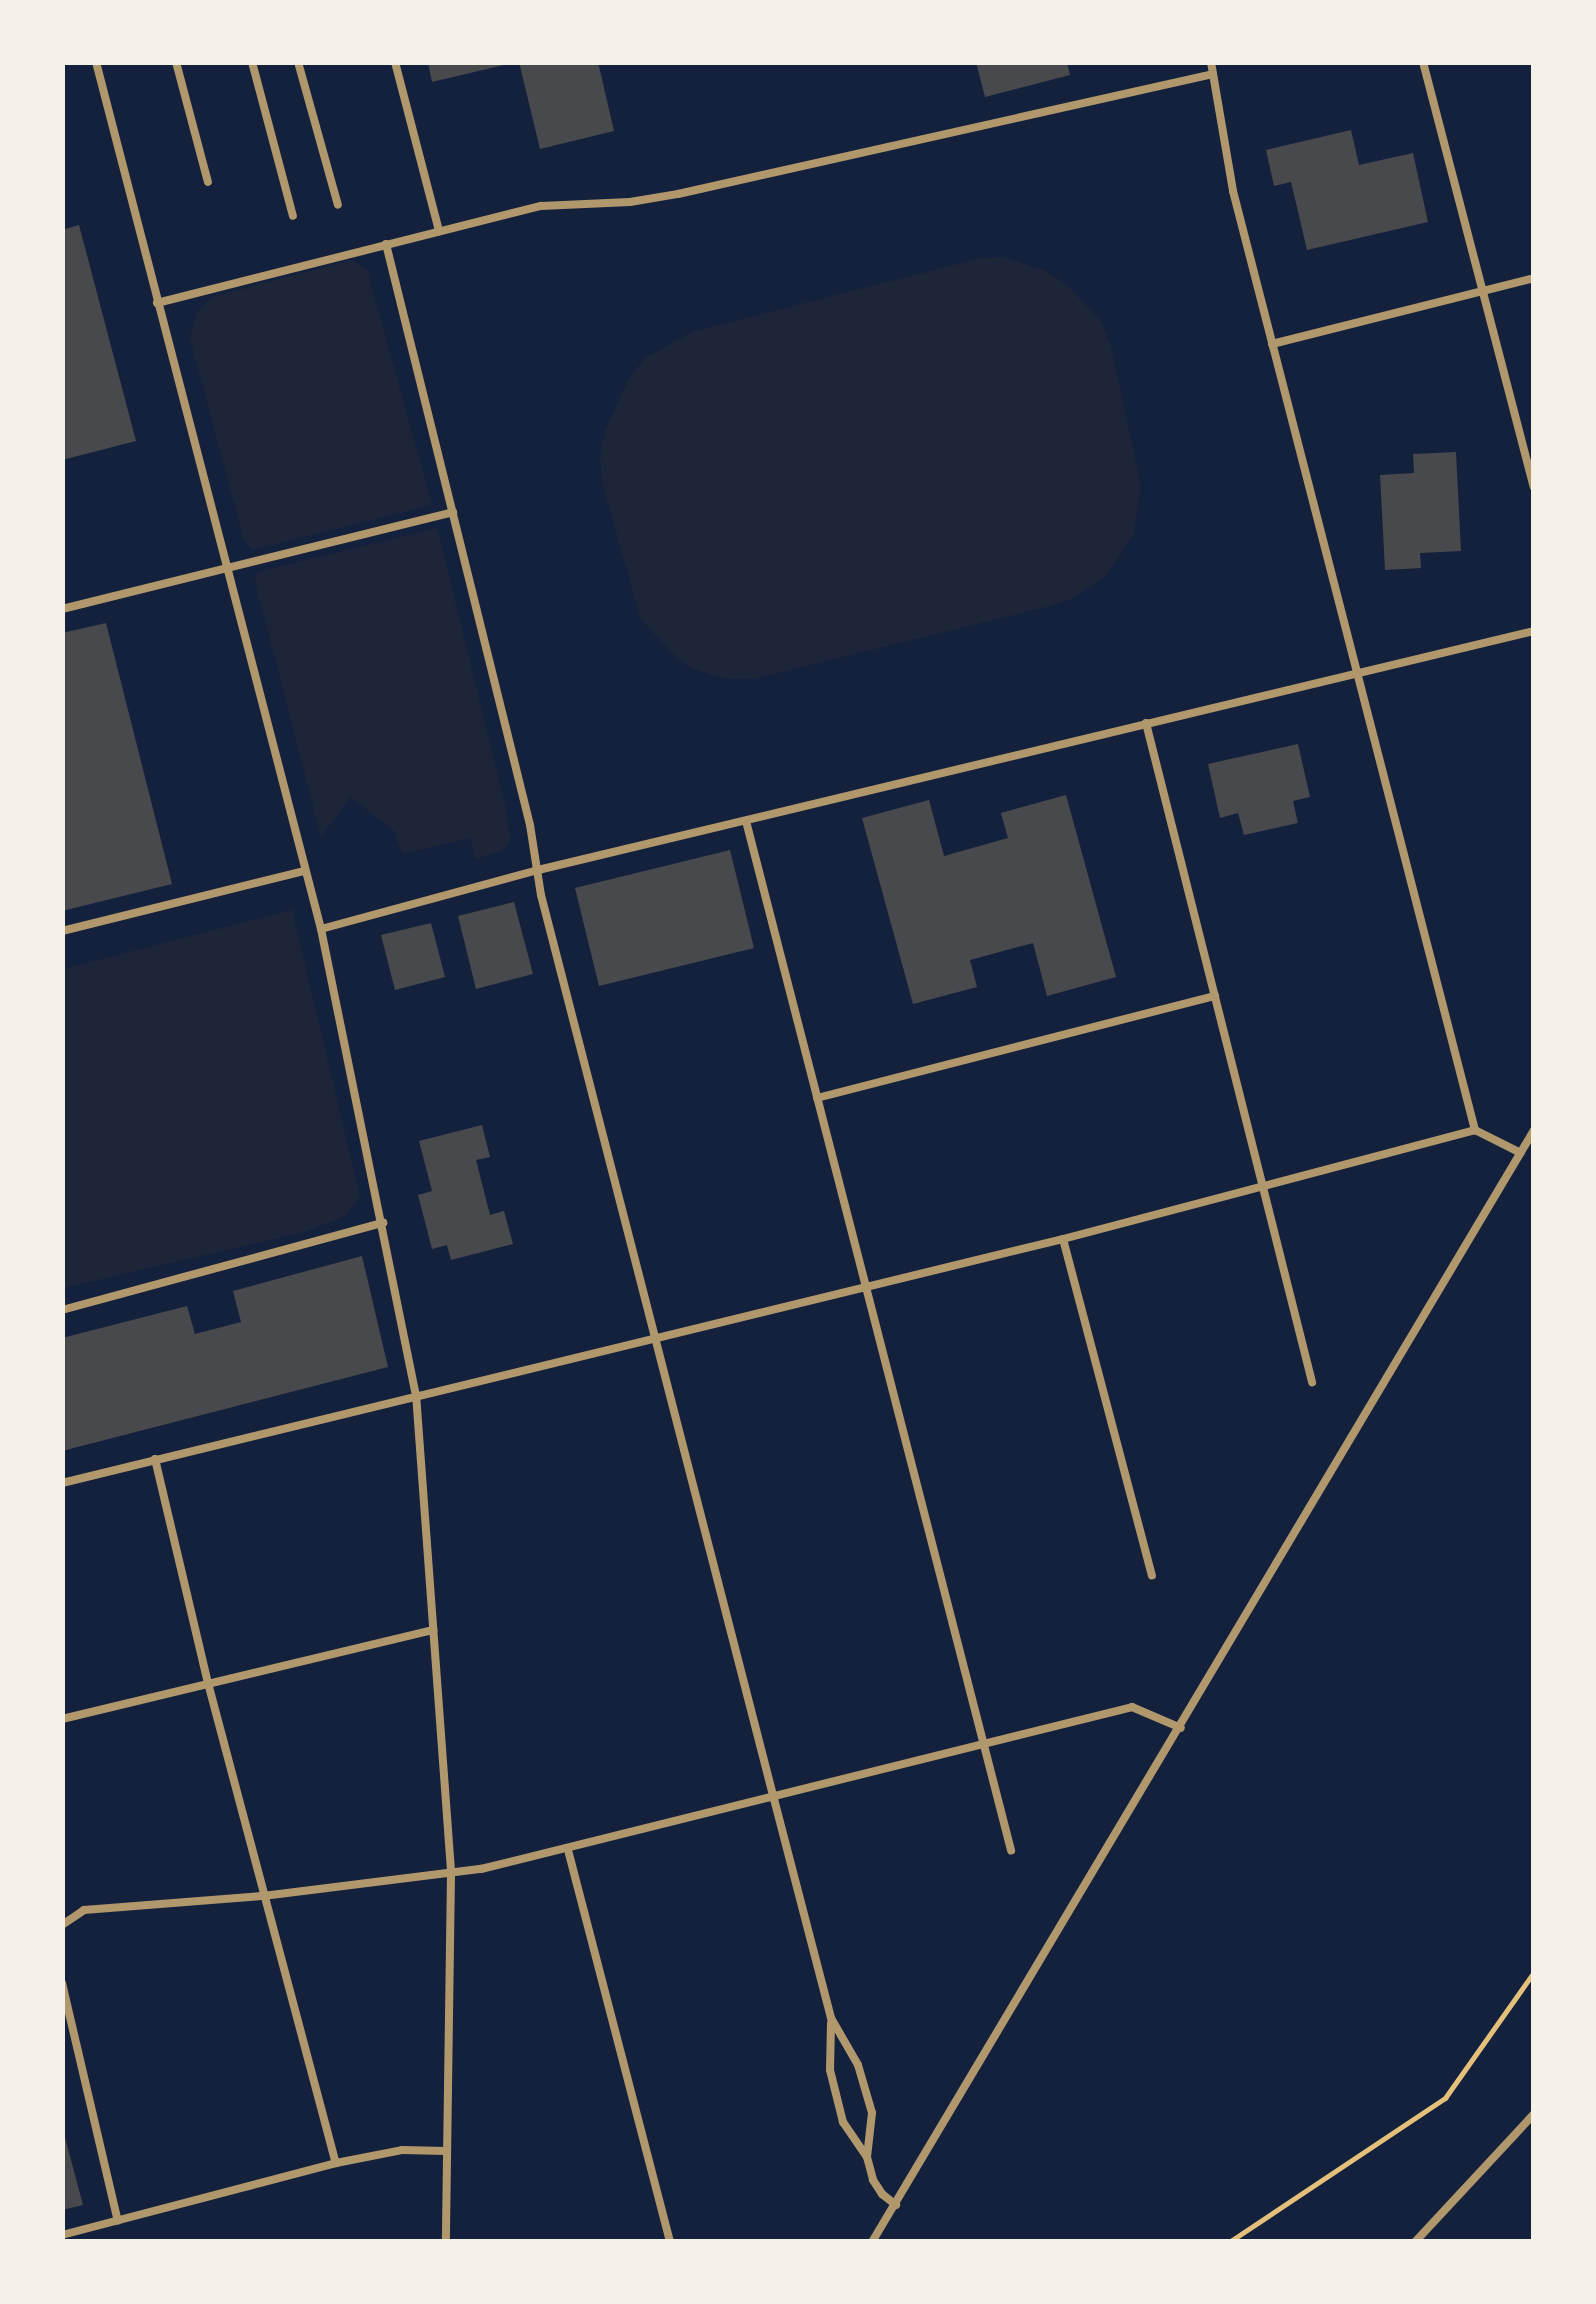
<!DOCTYPE html>
<html>
<head>
<meta charset="utf-8">
<style>
  body { margin:0 }
  #map { position:relative; width:1596px; height:2304px; overflow:hidden; background:#14213d; font-family:"Work Sans",sans-serif }
  div>[style] { position:absolute }
  .green>* { inset:0; background:#1d2539 }
  .building>* { inset:0; background:#48494c }
  .path>* { height:5px; margin:-2.5px; padding:0 2.5px; transform-origin:2.5px; border-radius:2.5px; background:#e5c07b }
  .service>* { height:8px; margin:-4px; padding:0 4px; transform-origin:4px; border-radius:4px; background:#b1986c }
  span { translate:-50% -50%; white-space:nowrap; text-align:center; line-height:1.15; -webkit-text-stroke:8px #f6f1e7; paint-order:stroke }
  .frame { position:absolute; inset:0; border:65px solid #f6f1e7; pointer-events:none }
</style>
</head>
<body>
<div id="map">
  <div class="green">
    <div style="clip-path:polygon(1002px 257px,1046px 271px,1066px 284px,1101px 321px,1111px 346px,1141px 487px,1133px 535px,1108px 574px,1071px 599px,1046px 607px,753px 679px,722px 678px,693px 669px,674px 655px,641px 619px,603px 485px,600px 456px,606px 429px,628px 380px,645px 358px,692px 332px,977px 259px)"></div>
    <div style="clip-path:polygon(352px 260px,367px 270px,432px 505px,252px 550px,244px 540px,190px 338px,197px 313px,211px 297px)"></div>
    <div style="clip-path:polygon(437px 528px,506px 809px,510px 842px,501px 851px,476px 859px,470px 838px,402px 854px,395px 832px,351px 797px,321px 836px,255px 581px,258px 572px)"></div>
    <div style="clip-path:polygon(292px 910px,360px 1197px,345px 1216px,305px 1232px,63px 1288px,63px 969px)"></div>
  </div>
  <div class="building">
    <div style="clip-path:polygon(428px 62px,508px 62px,508px 64px,432px 82px)"></div>
    <div style="clip-path:polygon(519px 62px,598px 62px,614px 131px,540px 149px)"></div>
    <div style="clip-path:polygon(976px 62px,1067px 62px,1070px 75px,985px 97px)"></div>
    <div style="clip-path:polygon(1351px 130px,1359px 165px,1413px 153px,1428px 222px,1307px 250px,1291px 182px,1274px 186px,1266px 150px)"></div>
    <div style="clip-path:polygon(79px 225px,136px 441px,62px 460px,62px 230px)"></div>
    <div style="clip-path:polygon(1456px 452px,1461px 551px,1420px 553px,1421px 568px,1385px 570px,1380px 475px,1414px 473px,1413px 454px)"></div>
    <div style="clip-path:polygon(106px 623px,172px 884px,62px 911px,62px 633px)"></div>
    <div style="clip-path:polygon(1298px 744px,1310px 797px,1293px 801px,1298px 823px,1244px 835px,1238px 813px,1220px 818px,1208px 764px)"></div>
    <div style="clip-path:polygon(1066px 795px,1116px 977px,1047px 996px,1033px 943px,970px 960px,977px 987px,913px 1004px,862px 818px,929px 800px,944px 856px,1008px 838px,1001px 813px)"></div>
    <div style="clip-path:polygon(730px 850px,754px 948px,599px 986px,575px 888px)"></div>
    <div style="clip-path:polygon(514px 902px,533px 974px,476px 989px,458px 916px)"></div>
    <div style="clip-path:polygon(431px 923px,445px 977px,395px 990px,381px 935px)"></div>
    <div style="clip-path:polygon(482px 1125px,490px 1157px,476px 1160px,490px 1215px,504px 1211px,513px 1244px,451px 1260px,447px 1245px,432px 1249px,418px 1195px,432px 1191px,419px 1141px)"></div>
    <div style="clip-path:polygon(362px 1256px,388px 1367px,62px 1451px,62px 1338px,187px 1306px,195px 1334px,241px 1322px,233px 1291px)"></div>
    <div style="clip-path:polygon(62px 2126px,83px 2205px,62px 2210px)"></div>
  </div>
  <div class="path">
    <div style="left:1229px;top:2242px;width:260px;rotate:-33.7deg"></div>
    <div style="left:1445px;top:2098px;width:154px;rotate:-54.8deg"></div>
  </div>
  <div class="service">
    <div style="left:96px;top:62px;width:896px;rotate:75.45deg"></div>
    <div style="left:321px;top:929px;width:475px;rotate:78.5deg"></div>
    <div style="left:416px;top:1394px;width:480px;rotate:85.8deg"></div>
    <div style="left:451px;top:1873px;width:369px;rotate:90.8deg"></div>
    <div style="left:176px;top:62px;width:124px;rotate:75.1deg"></div>
    <div style="left:252px;top:62px;width:159px;rotate:75.1deg"></div>
    <div style="left:298px;top:62px;width:148px;rotate:74.4deg"></div>
    <div style="left:395px;top:62px;width:175px;rotate:75.4deg"></div>
    <div style="left:1211px;top:62px;width:131px;rotate:80.3deg"></div>
    <div style="left:1233px;top:191px;width:970px;rotate:75.55deg"></div>
    <div style="left:1423px;top:62px;width:439px;rotate:75.4deg"></div>
    <div style="left:386px;top:244px;width:599px;rotate:76.08deg"></div>
    <div style="left:530px;top:825px;width:71px;rotate:81.1deg"></div>
    <div style="left:541px;top:895px;width:934px;rotate:75.55deg"></div>
    <div style="left:774px;top:1799px;width:226px;rotate:75.4deg"></div>
    <div style="left:831px;top:2018px;width:54px;rotate:60.1deg"></div>
    <div style="left:858px;top:2065px;width:50px;rotate:73.7deg"></div>
    <div style="left:872px;top:2113px;width:44px;rotate:96.5deg"></div>
    <div style="left:867px;top:2157px;width:24px;rotate:75deg"></div>
    <div style="left:873px;top:2180px;width:17px;rotate:57deg"></div>
    <div style="left:882px;top:2194px;width:18px;rotate:38deg"></div>
    <div style="left:157px;top:303px;width:396px;rotate:-14.2deg"></div>
    <div style="left:541px;top:206px;width:89px;rotate:-2.6deg"></div>
    <div style="left:630px;top:202px;width:49px;rotate:-9.5deg"></div>
    <div style="left:678px;top:194px;width:548px;rotate:-12.64deg"></div>
    <div style="left:1272px;top:344px;width:270px;rotate:-14.1deg"></div>
    <div style="left:62px;top:609px;width:403px;rotate:-13.9deg"></div>
    <div style="left:1146px;top:723px;width:680px;rotate:75.86deg"></div>
    <div style="left:746px;top:821px;width:1063px;rotate:75.56deg"></div>
    <div style="left:321px;top:929px;width:225px;rotate:-15.2deg"></div>
    <div style="left:538px;top:870px;width:1024px;rotate:-13.49deg"></div>
    <div style="left:62px;top:931px;width:250px;rotate:-13.9deg"></div>
    <div style="left:817px;top:1098px;width:411px;rotate:-14.4deg"></div>
    <div style="left:1475px;top:1130px;width:51px;rotate:26.6deg"></div>
    <div style="left:1063px;top:1239px;width:348px;rotate:75.2deg"></div>
    <div style="left:62px;top:1310px;width:333px;rotate:-15.2deg"></div>
    <div style="left:155px;top:1459px;width:230px;rotate:76.7deg"></div>
    <div style="left:208px;top:1683px;width:497px;rotate:75.1deg"></div>
    <div style="left:62px;top:1483px;width:1030px;rotate:-13.7deg"></div>
    <div style="left:1063px;top:1239px;width:426px;rotate:-14.8deg"></div>
    <div style="left:62px;top:1719px;width:382px;rotate:-13.5deg"></div>
    <div style="left:568px;top:1850px;width:405px;rotate:75.4deg"></div>
    <div style="left:62px;top:1925px;width:27px;rotate:-34deg"></div>
    <div style="left:84px;top:1910px;width:180px;rotate:-4.5deg"></div>
    <div style="left:263px;top:1896px;width:220px;rotate:-7.1deg"></div>
    <div style="left:481px;top:1869px;width:671px;rotate:-13.97deg"></div>
    <div style="left:1132px;top:1707px;width:53px;rotate:23.2deg"></div>
    <div style="left:62px;top:1983px;width:244px;rotate:76.8deg"></div>
    <div style="left:831px;top:2023px;width:47px;rotate:91.2deg"></div>
    <div style="left:830px;top:2070px;width:54px;rotate:76deg"></div>
    <div style="left:843px;top:2122px;width:42px;rotate:55.6deg"></div>
    <div style="left:62px;top:2235px;width:283px;rotate:-14.7deg"></div>
    <div style="left:336px;top:2163px;width:67px;rotate:-11.1deg"></div>
    <div style="left:402px;top:2150px;width:45px;rotate:1.3deg"></div>
    <div style="left:872px;top:2242px;width:1294px;rotate:-59.23deg"></div>
    <div style="left:1415px;top:2242px;width:175px;rotate:-47.1deg"></div>
  </div>
  <div class="frame"></div>
</div>
</body>
</html>
